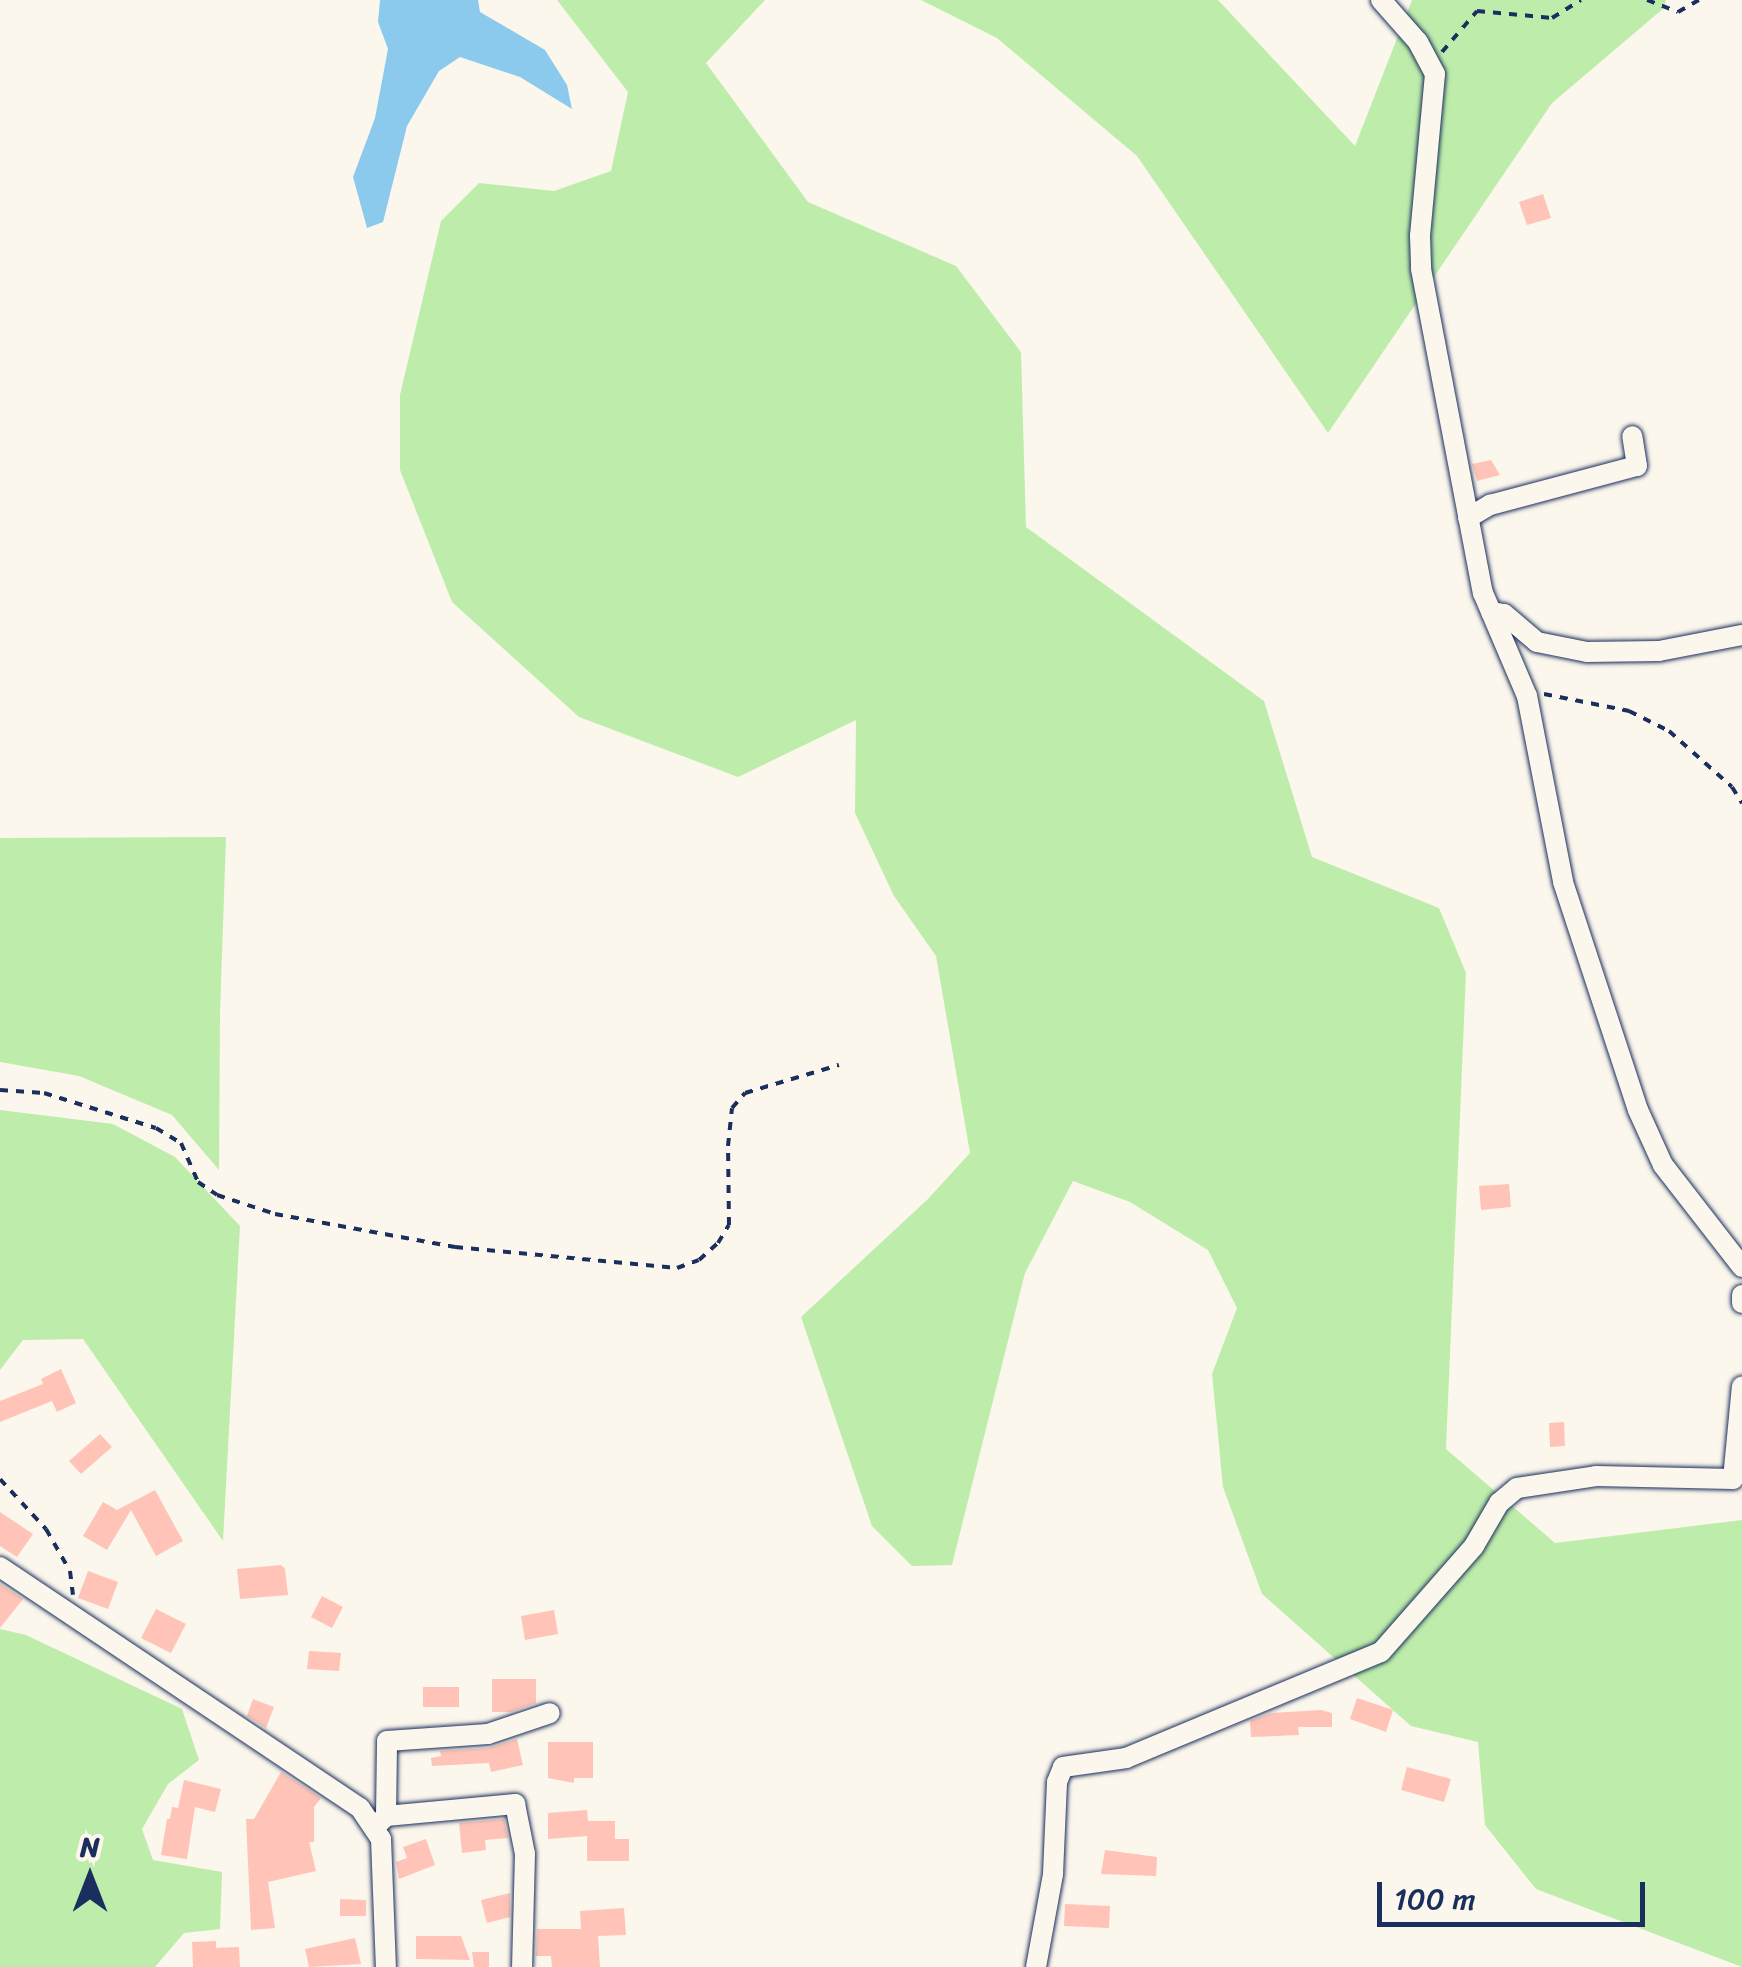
<!DOCTYPE html>
<html>
<head>
<meta charset="utf-8">
<style>
  body { margin:0 }
  #map { position:relative; width:1742px; height:1967px; overflow:hidden; background:#fbf7ec; font-family:Sriracha,sans-serif }
  div>[style] { position:absolute }
  .green>* { inset:0; background:#beedab }
  .water>* { inset:0; background:#8bcaec }
  .building>* { inset:0; background:#ffc4b7 }
  .path>* { height:4px; margin-top:-2px; transform-origin:0; background:repeating-linear-gradient(90deg,#1b2f5e 0 8px,transparent 0 16px) }
  .roads { filter:drop-shadow(0 0 2px #1b2f5e) drop-shadow(0 0 2px #1b2f5e) }
  .minor>* { height:20px; margin:-10px; padding:0 10px; transform-origin:10px; border-radius:10px; background:#fbf7ec }
  span { translate:-50% -50%; white-space:nowrap; text-align:center; line-height:1.15; -webkit-text-stroke:10px #fbf7ec; paint-order:stroke }
  .north { position:absolute; left:40px; top:1827px; width:100px; height:100px; -webkit-text-stroke:8px #fbf7ec; paint-order:stroke; rotate:0deg; font-size:28px; font-weight:700; line-height:40px; text-align:center; color:#1b2f5e }
  .north::after { content:''; display:block; margin:auto; width:35px; height:45px; background:#1b2f5e; clip-path:polygon(50% 0,100% 100%,50% 72%,0 100%) }
  .scale { position:absolute; left:1377px; top:1882px; width:268px; height:45px; box-sizing:border-box; border:5px solid #1b2f5e; border-top:0; padding-left:12px; font-size:30px; line-height:35px; white-space:nowrap; color:#1b2f5e; -webkit-text-stroke:8px #fbf7ec; paint-order:stroke }
</style>
</head>
<body>
<div id="map">
  <div class="green">
    <div style="clip-path:polygon(557px 0,765px 0,706px 63px,808px 202px,956px 266px,1021px 352px,1026px 527px,1264px 701px,1312px 857px,1439px 908px,1466px 973px,1446px 1449px,1555px 1543px,1742px 1520px,1742px 1967px,1536px 1889px,1485px 1825px,1478px 1742px,1411px 1726px,1262px 1594px,1223px 1487px,1212px 1374px,1237px 1308px,1208px 1250px,1130px 1202px,1073px 1181px,1025px 1273px,952px 1565px,912px 1566px,872px 1526px,801px 1317px,928px 1199px,970px 1153px,936px 956px,894px 896px,855px 813px,856px 720px,738px 777px,579px 717px,452px 602px,400px 470px,400px 395px,441px 221px,479px 183px,554px 191px,611px 171px,628px 92px)"></div>
    <div style="clip-path:polygon(921px 0,1218px 0,1355px 146px,1412px 0,1666px 0,1664px 8px,1552px 103px,1328px 433px,1137px 156px,997px 38px)"></div>
    <div style="clip-path:polygon(226px 837px,220px 1014px,219px 1170px,172px 1115px,79px 1076px,0 1062px,0 838px)"></div>
    <div style="clip-path:polygon(0 1110px,113px 1124px,175px 1157px,240px 1226px,223px 1541px,83px 1339px,23px 1340px,0 1370px)"></div>
    <div style="clip-path:polygon(0 1629px,26px 1635px,182px 1709px,199px 1760px,168px 1784px,142px 1829px,153px 1860px,222px 1872px,220px 1929px,184px 1933px,155px 1967px,0 1967px)"></div>
  </div>
  <div class="water">
    <div style="clip-path:polygon(380px 0,478px 0,480px 12px,545px 50px,567px 85px,572px 109px,520px 77px,460px 57px,439px 71px,407px 126px,383px 222px,367px 228px,353px 177px,375px 118px,388px 49px,378px 22px)"></div>
  </div>
  <div class="building">
    <div style="clip-path:polygon(1543px 194px,1551px 218px,1527px 225px,1519px 202px)"></div>
    <div style="clip-path:polygon(1491px 460px,1500px 475px,1477px 481px,1472px 464px)"></div>
    <div style="clip-path:polygon(1509px 1184px,1511px 1207px,1481px 1210px,1479px 1186px)"></div>
    <div style="clip-path:polygon(61px 1369px,76px 1403px,57px 1412px,52px 1401px,0 1422px,0 1401px,43px 1384px,41px 1379px)"></div>
    <div style="clip-path:polygon(1564px 1422px,1565px 1446px,1550px 1447px,1549px 1423px)"></div>
    <div style="clip-path:polygon(100px 1434px,112px 1447px,81px 1474px,69px 1461px)"></div>
    <div style="clip-path:polygon(155px 1490px,183px 1541px,156px 1556px,131px 1510px,107px 1550px,83px 1536px,103px 1502px,117px 1510px)"></div>
    <div style="clip-path:polygon(0 1512px,33px 1534px,17px 1557px,0 1546px)"></div>
    <div style="clip-path:polygon(281px 1565px,285px 1569px,288px 1595px,240px 1599px,237px 1569px)"></div>
    <div style="clip-path:polygon(88px 1571px,118px 1582px,108px 1609px,78px 1598px)"></div>
    <div style="clip-path:polygon(0 1584px,23px 1599px,0 1628px)"></div>
    <div style="clip-path:polygon(322px 1596px,343px 1607px,332px 1628px,311px 1617px)"></div>
    <div style="clip-path:polygon(156px 1609px,186px 1624px,171px 1653px,141px 1638px)"></div>
    <div style="clip-path:polygon(554px 1610px,558px 1634px,525px 1640px,521px 1616px)"></div>
    <div style="clip-path:polygon(309px 1651px,341px 1653px,339px 1671px,307px 1669px)"></div>
    <div style="clip-path:polygon(492px 1679px,536px 1679px,536px 1703px,511px 1712px,492px 1712px)"></div>
    <div style="clip-path:polygon(423px 1687px,459px 1687px,459px 1707px,423px 1707px)"></div>
    <div style="clip-path:polygon(1357px 1698px,1393px 1710px,1386px 1732px,1350px 1719px)"></div>
    <div style="clip-path:polygon(253px 1699px,274px 1707px,266px 1728px,247px 1716px)"></div>
    <div style="clip-path:polygon(1321px 1710px,1332px 1713px,1332px 1727px,1298px 1727px,1299px 1735px,1251px 1737px,1250px 1721px,1271px 1713px)"></div>
    <div style="clip-path:polygon(517px 1739px,523px 1765px,491px 1772px,489px 1763px,432px 1766px,431px 1758px,441px 1756px,440px 1751px,489px 1748px)"></div>
    <div style="clip-path:polygon(548px 1742px,593px 1742px,593px 1778px,574px 1778px,574px 1783px,548px 1778px)"></div>
    <div style="clip-path:polygon(1407px 1767px,1451px 1779px,1444px 1802px,1401px 1790px)"></div>
    <div style="clip-path:polygon(281px 1772px,321px 1798px,314px 1807px,314px 1842px,309px 1842px,316px 1871px,268px 1882px,275px 1928px,251px 1930px,246px 1819px,254px 1819px)"></div>
    <div style="clip-path:polygon(184px 1780px,221px 1789px,215px 1812px,195px 1807px,187px 1859px,161px 1855px,167px 1819px,170px 1819px,172px 1807px,178px 1808px)"></div>
    <div style="clip-path:polygon(587px 1810px,588px 1821px,615px 1821px,615px 1839px,629px 1839px,629px 1861px,587px 1861px,587px 1836px,548px 1839px,548px 1813px)"></div>
    <div style="clip-path:polygon(504px 1819px,508px 1838px,485px 1840px,486px 1850px,462px 1853px,459px 1823px)"></div>
    <div style="clip-path:polygon(426px 1839px,435px 1865px,399px 1879px,396px 1862px,407px 1858px,403px 1847px)"></div>
    <div style="clip-path:polygon(1105px 1850px,1157px 1857px,1156px 1876px,1101px 1874px)"></div>
    <div style="clip-path:polygon(510px 1893px,510px 1917px,487px 1923px,481px 1900px)"></div>
    <div style="clip-path:polygon(340px 1899px,366px 1900px,366px 1916px,340px 1916px)"></div>
    <div style="clip-path:polygon(1065px 1904px,1110px 1906px,1109px 1928px,1064px 1926px)"></div>
    <div style="clip-path:polygon(624px 1908px,626px 1935px,598px 1936px,600px 1967px,552px 1967px,551px 1956px,536px 1956px,537px 1929px,581px 1929px,580px 1911px)"></div>
    <div style="clip-path:polygon(416px 1936px,461px 1936px,470px 1960px,416px 1959px)"></div>
    <div style="clip-path:polygon(355px 1938px,361px 1964px,309px 1967px,305px 1949px)"></div>
    <div style="clip-path:polygon(216px 1941px,216px 1948px,239px 1947px,240px 1967px,193px 1967px,192px 1942px)"></div>
    <div style="clip-path:polygon(472px 1952px,489px 1952px,489px 1967px,474px 1967px)"></div>
  </div>
  <div class="path">
    <div style="left:1647px;top:0;width:33px;rotate:21deg"></div>
    <div style="left:1678px;top:12px;width:24px;rotate:-30deg"></div>
    <div style="left:1442px;top:52px;width:54px;rotate:-49.5deg"></div>
    <div style="left:1477px;top:11px;width:75px;rotate:5.3deg"></div>
    <div style="left:1552px;top:18px;width:34px;rotate:-32deg"></div>
    <div style="left:1544px;top:694px;width:87px;rotate:11.3deg"></div>
    <div style="left:1629px;top:711px;width:45px;rotate:26.6deg"></div>
    <div style="left:1669px;top:731px;width:84px;rotate:41.6deg"></div>
    <div style="left:1732px;top:787px;width:19px;rotate:58deg"></div>
    <div style="left:0;top:1090px;width:44px;rotate:3.9deg"></div>
    <div style="left:44px;top:1093px;width:117px;rotate:17.4deg"></div>
    <div style="left:156px;top:1128px;width:29px;rotate:31deg"></div>
    <div style="left:181px;top:1143px;width:43px;rotate:66.4deg"></div>
    <div style="left:198px;top:1182px;width:23px;rotate:34deg"></div>
    <div style="left:217px;top:1195px;width:61px;rotate:18.1deg"></div>
    <div style="left:275px;top:1214px;width:183px;rotate:10.4deg"></div>
    <div style="left:455px;top:1247px;width:223px;rotate:5.4deg"></div>
    <div style="left:677px;top:1268px;width:23px;rotate:-20deg"></div>
    <div style="left:699px;top:1260px;width:25px;rotate:-42deg"></div>
    <div style="left:718px;top:1243px;width:21px;rotate:-59deg"></div>
    <div style="left:729px;top:1225px;width:79px;rotate:-90.7deg"></div>
    <div style="left:728px;top:1146px;width:38px;rotate:-84deg"></div>
    <div style="left:732px;top:1108px;width:20px;rotate:-49deg"></div>
    <div style="left:745px;top:1093px;width:98px;rotate:-16.6deg"></div>
    <div style="left:0;top:1479px;width:68px;rotate:47.4deg"></div>
    <div style="left:46px;top:1529px;width:48px;rotate:60.3deg"></div>
    <div style="left:70px;top:1571px;width:24px;rotate:83deg"></div>
  </div>
  <div class="roads">
    <div class="minor">
      <div style="left:1381px;top:0;width:56px;rotate:48.6deg"></div>
      <div style="left:1418px;top:42px;width:36px;rotate:62deg"></div>
      <div style="left:1435px;top:74px;width:163px;rotate:95.3deg"></div>
      <div style="left:1420px;top:236px;width:33px;rotate:88deg"></div>
      <div style="left:1421px;top:269px;width:330px;rotate:79.2deg"></div>
      <div style="left:1483px;top:593px;width:112px;rotate:66.9deg"></div>
      <div style="left:1527px;top:696px;width:189px;rotate:79deg"></div>
      <div style="left:1563px;top:882px;width:240px;rotate:71.8deg"></div>
      <div style="left:1638px;top:1110px;width:60px;rotate:65.6deg"></div>
      <div style="left:1663px;top:1165px;width:129px;rotate:52.2deg"></div>
      <div style="left:1468px;top:518px;width:26px;rotate:-31deg"></div>
      <div style="left:1490px;top:505px;width:152px;rotate:-14.9deg"></div>
      <div style="left:1637px;top:466px;width:30px;rotate:-99deg"></div>
      <div style="left:1491px;top:612px;width:13px;rotate:9deg"></div>
      <div style="left:1504px;top:614px;width:43px;rotate:40.3deg"></div>
      <div style="left:1537px;top:642px;width:51px;rotate:11.3deg"></div>
      <div style="left:1587px;top:652px;width:72px;rotate:-0.8deg"></div>
      <div style="left:1659px;top:651px;width:85px;rotate:-10.9deg"></div>
      <div style="left:1742px;top:1295px;width:8px;rotate:90deg"></div>
      <div style="left:0;top:1567px;width:433px;rotate:33.8deg"></div>
      <div style="left:360px;top:1808px;width:37px;rotate:56deg"></div>
      <div style="left:381px;top:1839px;width:128px;rotate:87.8deg"></div>
      <div style="left:386px;top:1816px;width:75px;rotate:-89.2deg"></div>
      <div style="left:387px;top:1741px;width:101px;rotate:-4deg"></div>
      <div style="left:488px;top:1734px;width:65px;rotate:-18.7deg"></div>
      <div style="left:376px;top:1826px;width:14px;rotate:-45deg"></div>
      <div style="left:386px;top:1816px;width:130px;rotate:-5.3deg"></div>
      <div style="left:515px;top:1804px;width:51px;rotate:78.7deg"></div>
      <div style="left:525px;top:1854px;width:113px;rotate:91.5deg"></div>
      <div style="left:1036px;top:1967px;width:95px;rotate:-79.6deg"></div>
      <div style="left:1053px;top:1874px;width:92px;rotate:-87.5deg"></div>
      <div style="left:1057px;top:1782px;width:16px;rotate:-68deg"></div>
      <div style="left:1063px;top:1767px;width:64px;rotate:-8.1deg"></div>
      <div style="left:1126px;top:1758px;width:276px;rotate:-22.6deg"></div>
      <div style="left:1381px;top:1652px;width:141px;rotate:-48.7deg"></div>
      <div style="left:1474px;top:1546px;width:50px;rotate:-59.8deg"></div>
      <div style="left:1499px;top:1503px;width:23px;rotate:-40deg"></div>
      <div style="left:1517px;top:1488px;width:80px;rotate:-8.6deg"></div>
      <div style="left:1596px;top:1476px;width:137px;rotate:1.3deg"></div>
      <div style="left:1733px;top:1479px;width:93px;rotate:-84.5deg"></div>
    </div>
  </div>
  <div class="north">N</div>
  <div class="scale">100 m</div>
</div>
</body>
</html>
